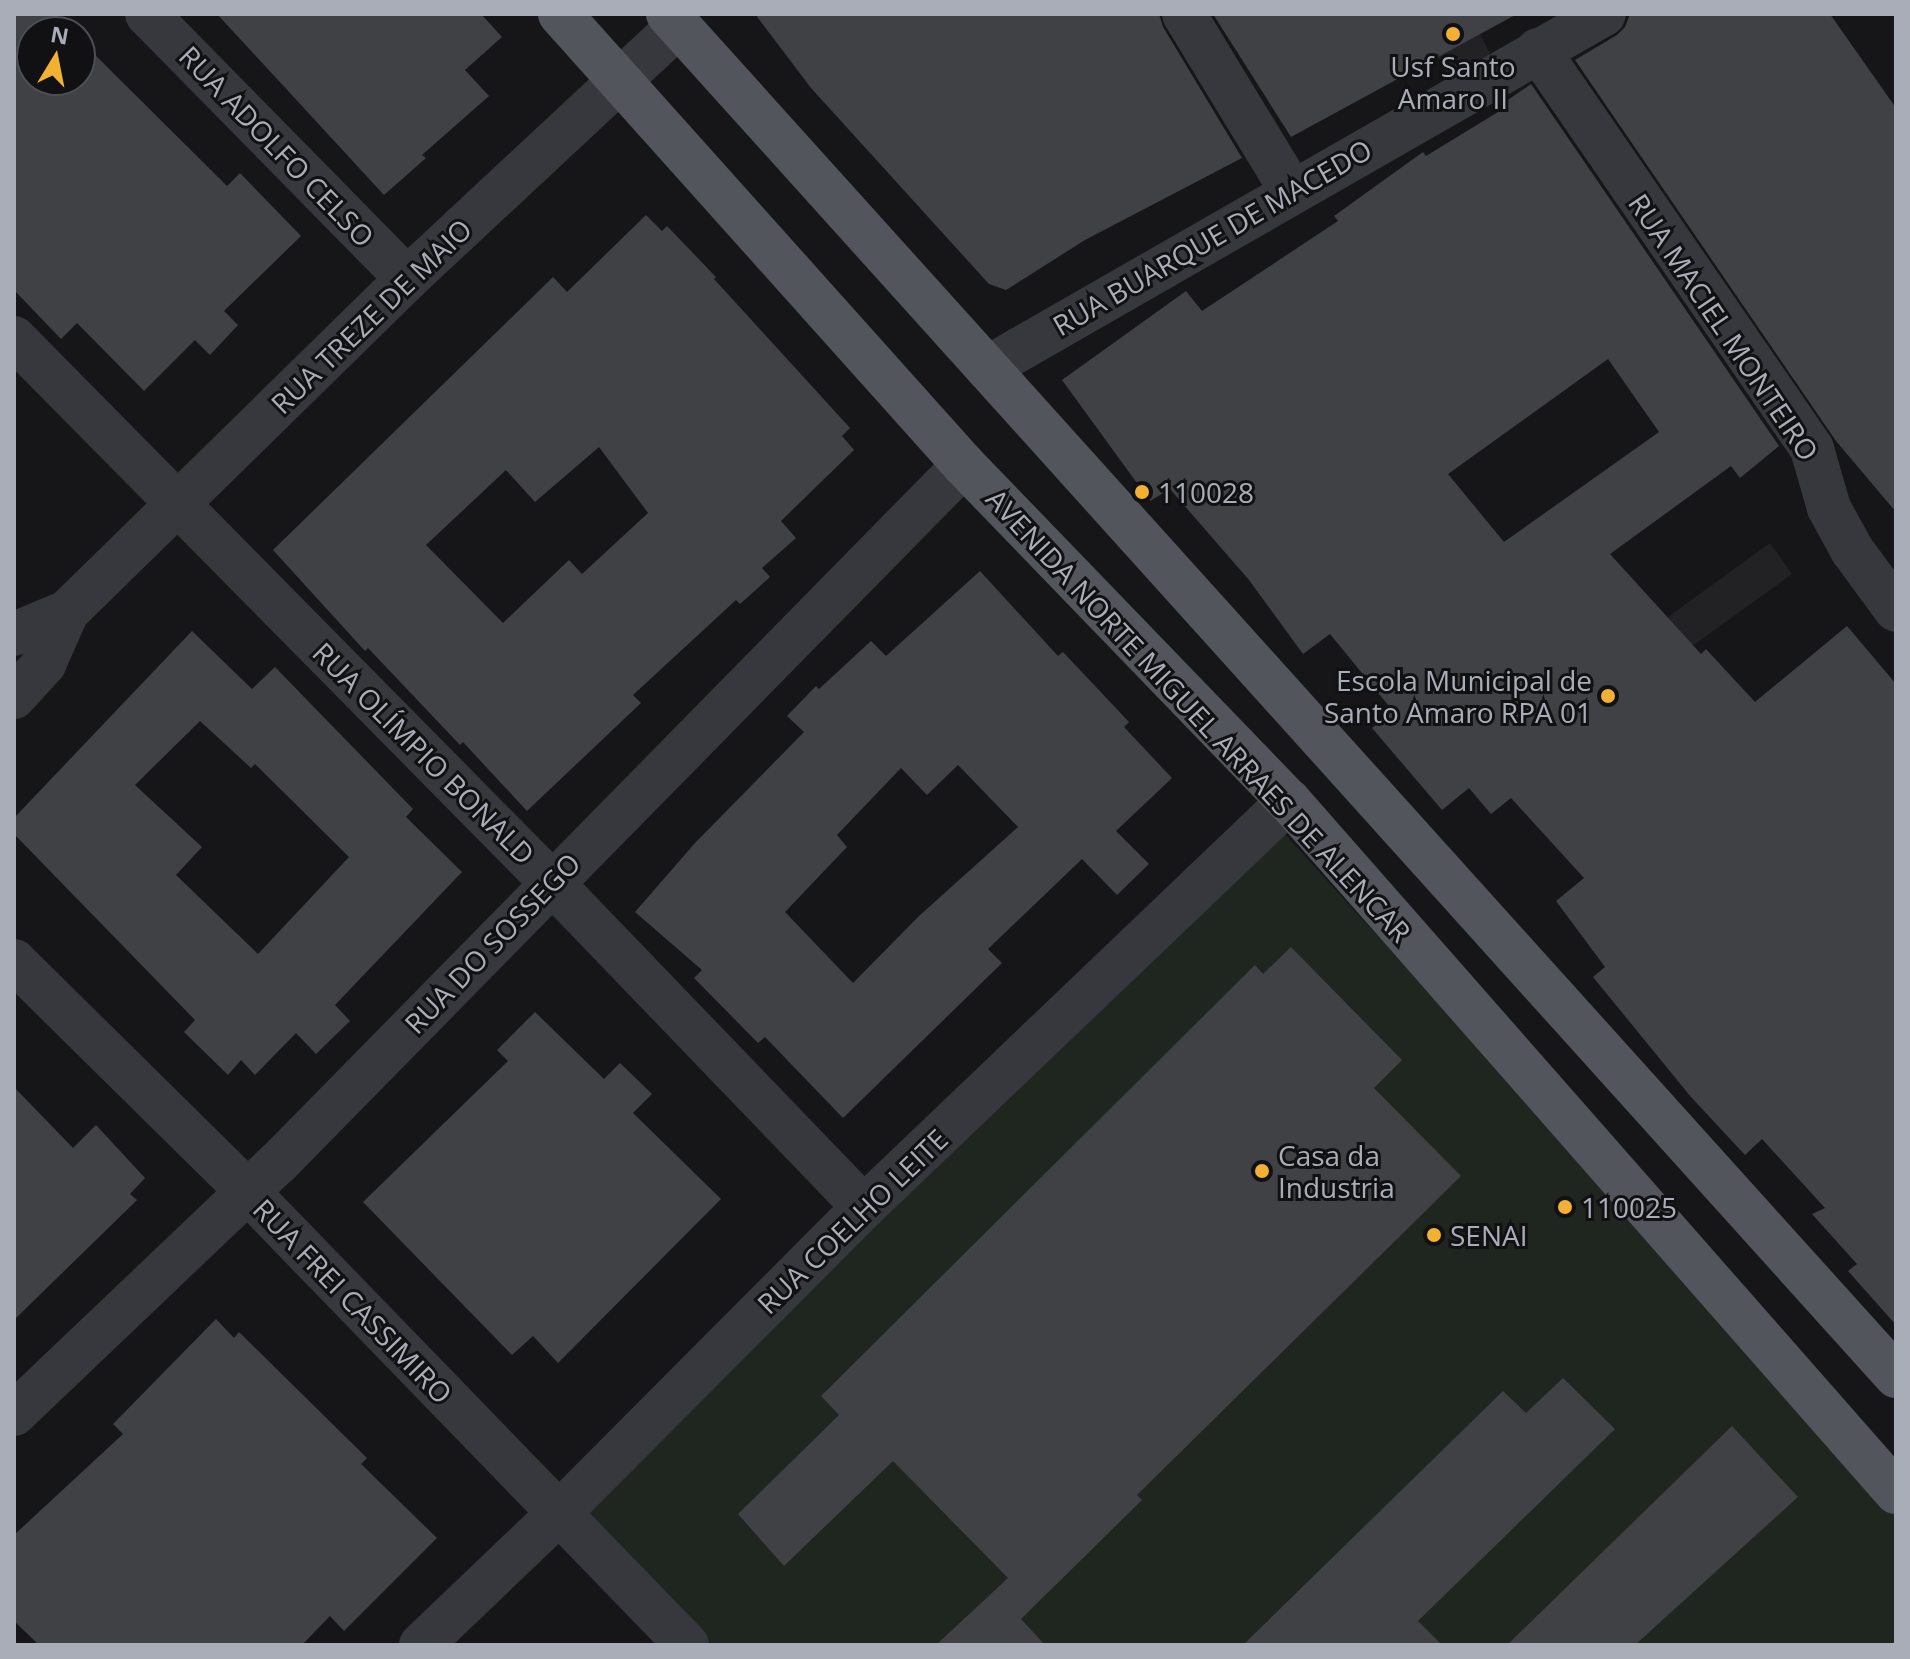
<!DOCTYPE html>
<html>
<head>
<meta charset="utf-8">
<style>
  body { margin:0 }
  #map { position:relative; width:1910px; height:1659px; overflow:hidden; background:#161618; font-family:"Open Sans",sans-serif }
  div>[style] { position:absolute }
  .built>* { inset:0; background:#222225 }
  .green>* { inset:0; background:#1e261f }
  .building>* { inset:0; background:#404145 }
  .street>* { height:44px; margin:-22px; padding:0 22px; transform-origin:22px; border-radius:22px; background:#37383d }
  .primary>* { height:44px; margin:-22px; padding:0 22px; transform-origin:22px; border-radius:22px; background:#53555c }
  .dots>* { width:22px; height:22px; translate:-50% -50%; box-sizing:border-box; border:4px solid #111113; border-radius:50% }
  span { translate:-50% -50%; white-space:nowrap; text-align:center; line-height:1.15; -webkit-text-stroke:6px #111113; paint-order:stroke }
  .poi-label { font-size:28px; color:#a8adb8 }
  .left { translate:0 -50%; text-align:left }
  .right { translate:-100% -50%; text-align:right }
  .street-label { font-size:28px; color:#a8adb8 }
  .frame { position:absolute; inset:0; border:16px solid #a8adb8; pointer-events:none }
  .north { position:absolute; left:16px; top:16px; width:80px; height:80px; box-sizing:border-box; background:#111113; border:2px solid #4d4f55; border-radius:50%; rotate:10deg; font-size:22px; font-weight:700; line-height:32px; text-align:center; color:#a8adb8 }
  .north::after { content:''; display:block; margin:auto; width:28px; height:36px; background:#f2b134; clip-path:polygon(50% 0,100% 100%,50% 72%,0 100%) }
</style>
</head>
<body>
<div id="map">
  <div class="built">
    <div style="clip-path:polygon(1416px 14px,1469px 14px,1491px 55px,1449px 78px)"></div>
    <div style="clip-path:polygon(1770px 543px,1792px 574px,1691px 647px,1668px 617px)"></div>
  </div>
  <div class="green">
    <div style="clip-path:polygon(1285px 834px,1896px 1507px,1896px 1645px,713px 1645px,577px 1512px)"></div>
  </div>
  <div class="building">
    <div style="clip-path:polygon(14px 14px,55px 14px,72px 32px,32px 32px,32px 80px,80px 80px,80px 40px,227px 186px,240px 173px,301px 236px,224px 311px,238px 325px,210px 355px,195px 340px,144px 391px,77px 323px,61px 339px,14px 290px)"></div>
    <div style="clip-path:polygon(217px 14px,481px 14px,502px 37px,465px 70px,489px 96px,422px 155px,426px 158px,384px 195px)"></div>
    <div style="clip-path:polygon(755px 14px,1159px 14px,1163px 27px,1242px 158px,1085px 240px,1006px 290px,989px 284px,811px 88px)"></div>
    <div style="clip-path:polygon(1213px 14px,1517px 14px,1291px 137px)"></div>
    <div style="clip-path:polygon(1630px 14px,1830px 14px,1896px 108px,1896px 512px,1836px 441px,1575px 60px,1617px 35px,1625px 27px)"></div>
    <div style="clip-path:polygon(evenodd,1531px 84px,1779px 446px,1740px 478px,1731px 466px,1610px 554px,1701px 654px,1706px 649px,1755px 702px,1847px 626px,1896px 684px,1896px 1325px,1848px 1271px,1857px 1264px,1812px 1214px,1825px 1208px,1762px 1139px,1745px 1155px,1691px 1097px,1593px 977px,1605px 967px,1556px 901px,1584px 878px,1511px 798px,1491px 814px,1469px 788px,1442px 810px,1372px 728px,1393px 711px,1330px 634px,1303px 654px,1249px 580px,1170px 489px,1150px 501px,1062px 380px,1186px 291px,1202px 311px,1338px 221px,1334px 216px,1423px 152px,1426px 156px,1498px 112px,1496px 108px,1531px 84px,1608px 359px,1659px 432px,1504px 542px,1448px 474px,1608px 359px)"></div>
    <div style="clip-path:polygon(evenodd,646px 215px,662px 231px,667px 226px,716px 277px,714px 279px,850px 428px,842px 436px,854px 450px,781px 521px,796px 538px,762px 568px,770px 577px,740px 604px,736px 600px,633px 695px,641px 703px,527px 811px,463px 742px,460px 745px,368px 648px,365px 651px,273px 550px,553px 277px,567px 292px,646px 215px,599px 447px,648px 513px,582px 574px,569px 560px,503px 623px,426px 545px,506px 470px,535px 502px,599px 447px)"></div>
    <div style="clip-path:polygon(evenodd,980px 571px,1058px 656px,1063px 652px,1129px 722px,1124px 727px,1172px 778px,1116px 831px,1149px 864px,1117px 895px,1082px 859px,988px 949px,1002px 963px,843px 1118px,765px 1037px,758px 1043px,694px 978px,702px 970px,635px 912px,695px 843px,804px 732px,787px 716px,816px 686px,819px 689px,871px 641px,886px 656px,980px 571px,958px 765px,1018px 827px,919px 916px,853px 983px,785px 912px,847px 847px,837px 835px,901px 768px,927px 795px,958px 765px)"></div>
    <div style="clip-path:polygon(evenodd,192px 631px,252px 689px,275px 667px,413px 809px,406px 817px,462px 872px,335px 1005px,350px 1021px,316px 1054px,296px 1033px,255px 1075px,241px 1060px,228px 1075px,184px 1032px,195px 1020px,14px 834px,14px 818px,192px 631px,200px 721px,251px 768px,255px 764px,349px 857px,258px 954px,176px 875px,202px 847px,135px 785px,200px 721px)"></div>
    <div style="clip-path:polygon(1291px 947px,1402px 1060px,1374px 1088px,1461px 1176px,1137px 1495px,1142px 1500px,1021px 1619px,1045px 1645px,936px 1645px,1008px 1578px,893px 1461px,784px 1566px,738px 1514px,839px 1415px,821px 1396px,1255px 965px,1263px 974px)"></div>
    <div style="clip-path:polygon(535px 1012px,604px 1079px,620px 1063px,652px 1094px,633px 1113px,721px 1199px,558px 1363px,533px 1336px,512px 1355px,363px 1202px,508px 1061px,497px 1050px)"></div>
    <div style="clip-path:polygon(14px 1087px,73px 1148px,96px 1125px,145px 1178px,130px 1194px,137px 1200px,14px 1320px)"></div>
    <div style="clip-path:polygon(216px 1319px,234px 1338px,239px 1332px,367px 1458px,361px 1464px,437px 1538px,344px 1631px,330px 1616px,302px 1645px,39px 1645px,14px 1621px,14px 1535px,123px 1434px,113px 1424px)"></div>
    <div style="clip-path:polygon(1563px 1378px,1615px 1429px,1418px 1621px,1442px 1645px,1243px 1645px,1503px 1391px,1526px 1413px)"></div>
    <div style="clip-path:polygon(1732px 1426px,1798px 1497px,1635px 1645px,1507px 1645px)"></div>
  </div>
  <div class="street">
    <div style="left:147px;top:14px;width:371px;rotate:45.5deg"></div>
    <div style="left:1184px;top:14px;width:206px;rotate:58.7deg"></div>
    <div style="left:1538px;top:50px;width:484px;rotate:55.5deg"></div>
    <div style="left:1812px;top:449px;width:61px;rotate:73.9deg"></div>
    <div style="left:1829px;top:508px;width:48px;rotate:61.3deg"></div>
    <div style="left:1852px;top:550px;width:74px;rotate:53.7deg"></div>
    <div style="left:14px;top:338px;width:764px;rotate:45.37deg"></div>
    <div style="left:551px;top:882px;width:451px;rotate:46.1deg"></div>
    <div style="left:987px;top:368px;width:711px;rotate:-29.84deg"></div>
    <div style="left:14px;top:634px;width:57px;rotate:-22.5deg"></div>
    <div style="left:67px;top:612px;width:476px;rotate:-44.4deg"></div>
    <div style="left:407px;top:279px;width:371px;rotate:-43deg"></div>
    <div style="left:14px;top:697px;width:45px;rotate:-47.7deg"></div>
    <div style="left:44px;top:664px;width:57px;rotate:-66.1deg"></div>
    <div style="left:14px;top:961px;width:329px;rotate:44.6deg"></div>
    <div style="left:248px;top:1192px;width:631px;rotate:45.9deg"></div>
    <div style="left:14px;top:1414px;width:364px;rotate:-43.6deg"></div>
    <div style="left:278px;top:1163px;width:979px;rotate:-45.5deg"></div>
    <div style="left:421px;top:1645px;width:188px;rotate:-43.7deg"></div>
    <div style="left:557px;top:1515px;width:435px;rotate:-45.1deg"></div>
    <div style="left:864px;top:1207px;width:588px;rotate:-43.69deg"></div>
  </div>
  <div class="primary">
    <div style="left:560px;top:14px;width:605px;rotate:48.15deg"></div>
    <div style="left:964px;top:465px;width:467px;rotate:46deg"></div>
    <div style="left:1289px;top:801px;width:920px;rotate:48.7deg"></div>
    <div style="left:668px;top:14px;width:1834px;rotate:47.96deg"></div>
  </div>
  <div class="dots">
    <div style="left:1453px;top:34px;background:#f2b134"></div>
    <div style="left:1142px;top:492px;background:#f2b134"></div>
    <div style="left:1608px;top:696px;background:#f2b134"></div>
    <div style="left:1262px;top:1171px;background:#f2b134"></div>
    <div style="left:1565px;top:1207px;background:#f2b134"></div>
    <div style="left:1434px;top:1235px;background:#f2b134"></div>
  </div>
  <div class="poi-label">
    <span style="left:1453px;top:82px">Usf Santo<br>Amaro II</span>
    <span class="left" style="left:1158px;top:492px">110028</span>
    <span class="right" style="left:1592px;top:696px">Escola Municipal de<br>Santo Amaro RPA 01</span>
    <span class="left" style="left:1278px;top:1171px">Casa da<br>Industria</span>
    <span class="left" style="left:1581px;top:1207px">110025</span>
    <span class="left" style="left:1450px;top:1235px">SENAI</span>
  </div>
  <div class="street-label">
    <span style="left:277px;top:146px;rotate:46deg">RUA ADOLFO CELSO</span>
    <span style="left:1212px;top:237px;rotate:-30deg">RUA BUARQUE DE MACEDO</span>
    <span style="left:371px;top:316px;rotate:-44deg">RUA TREZE DE MAIO</span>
    <span style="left:1724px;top:327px;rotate:56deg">RUA MACIEL MONTEIRO</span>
    <span style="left:1199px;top:715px;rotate:47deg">AVENIDA NORTE MIGUEL ARRAES DE ALENCAR</span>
    <span style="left:424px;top:753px;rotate:45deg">RUA OLÍMPIO BONALD</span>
    <span style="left:492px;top:943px;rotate:-46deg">RUA DO SOSSEGO</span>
    <span style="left:852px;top:1221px;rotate:-44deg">RUA COELHO LEITE</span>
    <span style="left:353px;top:1301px;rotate:46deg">RUA FREI CASSIMIRO</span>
  </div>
  <div class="frame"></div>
  <div class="north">N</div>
</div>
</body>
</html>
